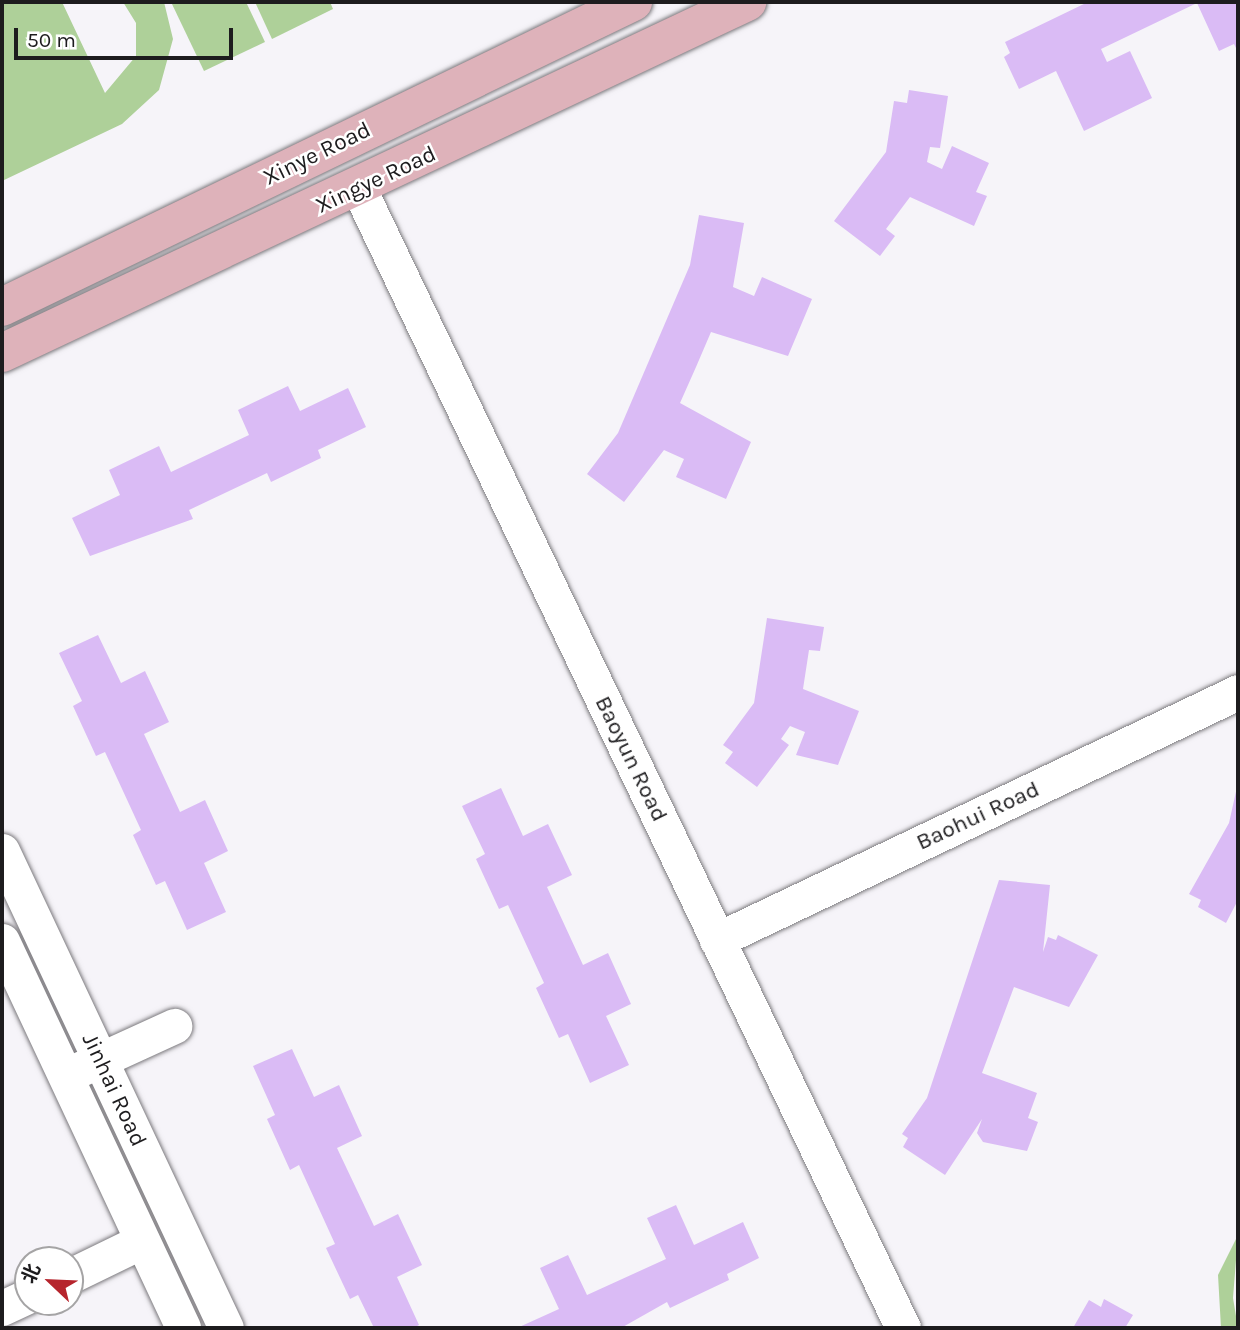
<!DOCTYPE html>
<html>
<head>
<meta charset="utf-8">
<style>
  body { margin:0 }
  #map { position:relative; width:1240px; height:1330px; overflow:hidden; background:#f6f4f9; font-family:Karla,"Noto Sans SC",sans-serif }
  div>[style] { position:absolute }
  .green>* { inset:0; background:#aed099 }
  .building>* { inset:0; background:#dabbf5 }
  .roads { filter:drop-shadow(0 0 2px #7c7a7e) drop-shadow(0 0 2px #7c7a7e) }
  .minor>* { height:35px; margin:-17.5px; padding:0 17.5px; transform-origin:17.5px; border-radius:17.5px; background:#fff }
  .major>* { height:38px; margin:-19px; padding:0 19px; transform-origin:19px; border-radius:19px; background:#deb2ba }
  span { translate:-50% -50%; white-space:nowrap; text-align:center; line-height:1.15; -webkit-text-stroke:5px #fff; paint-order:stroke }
  .street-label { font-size:23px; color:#1d1c1e }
  .frame { position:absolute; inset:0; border:4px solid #1d1c1e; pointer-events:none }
  .north { position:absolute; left:14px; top:1246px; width:70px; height:70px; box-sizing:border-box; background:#fff; border:2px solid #a5a4a5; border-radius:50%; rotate:293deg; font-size:19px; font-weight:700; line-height:28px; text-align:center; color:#1d1c1e }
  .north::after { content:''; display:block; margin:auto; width:24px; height:32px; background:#b6252d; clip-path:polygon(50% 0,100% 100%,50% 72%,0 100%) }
  .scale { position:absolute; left:14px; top:28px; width:219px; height:32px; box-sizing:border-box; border:4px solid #1d1c1e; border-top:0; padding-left:9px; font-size:21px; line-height:24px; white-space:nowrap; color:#1d1c1e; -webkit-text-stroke:5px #fff; paint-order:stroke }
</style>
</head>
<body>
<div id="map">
  <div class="green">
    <div style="clip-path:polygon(2px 2px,62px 2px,105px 93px,136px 56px,136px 23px,123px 2px,164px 2px,173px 39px,159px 90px,122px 124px,2px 181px)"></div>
    <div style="clip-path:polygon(171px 2px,246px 2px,265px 42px,204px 71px)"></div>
    <div style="clip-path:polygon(255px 2px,330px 2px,333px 9px,272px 39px)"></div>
    <div style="clip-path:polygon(1238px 1235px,1233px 1298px,1238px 1328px,1221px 1328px,1218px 1275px)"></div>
  </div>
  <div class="building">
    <div style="clip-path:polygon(1088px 2px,1238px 2px,1238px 52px,1234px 44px,1219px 51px,1197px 3px,1101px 49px,1107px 62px,1130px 51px,1152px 98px,1084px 131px,1056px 71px,1019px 89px,1004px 57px,1010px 53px,1005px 42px)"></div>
    <div style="clip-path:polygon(909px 90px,948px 96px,940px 148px,930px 147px,927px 162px,942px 169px,952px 146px,989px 163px,976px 192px,987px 196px,974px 226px,910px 197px,886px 229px,895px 236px,880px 256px,834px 221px,886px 152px,894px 101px,907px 103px)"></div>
    <div style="clip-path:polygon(699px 215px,744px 223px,733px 287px,754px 296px,762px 277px,812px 299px,788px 356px,711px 332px,696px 367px,680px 403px,751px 442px,726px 499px,676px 477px,684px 459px,664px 450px,624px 502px,587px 474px,618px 433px,690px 265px)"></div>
    <div style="clip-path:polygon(288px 386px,300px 411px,348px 388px,366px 427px,318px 450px,321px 458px,271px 482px,267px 473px,189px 510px,193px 519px,90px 556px,72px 518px,120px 495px,109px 470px,159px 446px,171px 472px,249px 435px,238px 410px)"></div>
    <div style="clip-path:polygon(767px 618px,824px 627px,820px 651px,809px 650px,803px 689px,859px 711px,838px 765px,796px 755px,805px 732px,790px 726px,781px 739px,789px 745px,757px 787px,725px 763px,733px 752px,723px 745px,754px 703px)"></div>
    <div style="clip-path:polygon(98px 635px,121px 683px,145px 671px,169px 722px,144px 734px,180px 812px,205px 800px,228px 851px,204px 863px,226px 912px,187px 930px,165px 881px,156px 885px,133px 835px,141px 830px,105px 752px,96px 756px,73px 706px,82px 701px,59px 653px)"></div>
    <div style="clip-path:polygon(1237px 787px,1238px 900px,1226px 923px,1198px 907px,1201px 900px,1189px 894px,1229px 823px)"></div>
    <div style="clip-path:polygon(501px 788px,523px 836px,548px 824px,572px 875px,547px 887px,583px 965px,608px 953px,631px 1004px,606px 1016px,629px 1065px,590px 1083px,568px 1034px,559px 1038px,536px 988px,544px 983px,508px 905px,499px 909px,476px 859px,485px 854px,462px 806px)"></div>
    <div style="clip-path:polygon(999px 880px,1050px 885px,1043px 952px,1048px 937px,1056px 940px,1058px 935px,1098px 955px,1069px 1007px,1014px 987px,982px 1073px,1037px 1093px,1028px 1118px,1038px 1122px,1027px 1151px,983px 1142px,977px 1133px,982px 1119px,945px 1175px,903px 1147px,908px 1138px,902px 1134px,927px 1098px)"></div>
    <div style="clip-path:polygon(292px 1049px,314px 1097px,339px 1085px,362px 1136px,337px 1148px,374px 1226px,398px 1214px,422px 1265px,397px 1277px,419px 1325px,413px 1328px,374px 1328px,358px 1295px,350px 1299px,326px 1248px,335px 1244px,299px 1165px,290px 1170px,267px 1119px,275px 1115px,253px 1066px)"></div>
    <div style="clip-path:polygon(676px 1205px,694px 1245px,743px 1222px,759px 1258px,727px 1274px,729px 1280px,670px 1308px,667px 1302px,621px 1328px,517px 1328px,559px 1309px,540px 1268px,568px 1255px,587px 1295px,666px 1259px,647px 1218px)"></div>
    <div style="clip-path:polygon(1104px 1299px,1133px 1315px,1125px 1328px,1073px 1328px,1089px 1300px,1101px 1307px)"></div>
  </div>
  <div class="roads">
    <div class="minor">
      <div style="left:359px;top:189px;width:1262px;rotate:64.47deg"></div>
      <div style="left:2px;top:851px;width:527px;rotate:64.85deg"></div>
      <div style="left:717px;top:940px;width:577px;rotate:-25.45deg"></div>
      <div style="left:2px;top:941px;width:427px;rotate:64.9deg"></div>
      <div style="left:78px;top:1070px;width:106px;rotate:-24.6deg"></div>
      <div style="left:70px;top:1276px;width:80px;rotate:-25.9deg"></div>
      <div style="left:2px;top:1308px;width:29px;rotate:-25deg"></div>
    </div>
    <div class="major">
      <div style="left:2px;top:307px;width:701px;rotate:-25.8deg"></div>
      <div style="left:2px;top:353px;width:824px;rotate:-25.23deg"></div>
    </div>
  </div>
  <div class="street-label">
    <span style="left:317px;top:154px;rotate:-26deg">Xinye Road</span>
    <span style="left:376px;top:180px;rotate:-25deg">Xingye Road</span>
    <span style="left:631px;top:759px;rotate:64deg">Baoyun Road</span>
    <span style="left:978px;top:816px;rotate:-25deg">Baohui Road</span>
    <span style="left:114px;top:1090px;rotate:65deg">Jinhai Road</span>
  </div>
  <div class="frame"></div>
  <div class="north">北</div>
  <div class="scale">50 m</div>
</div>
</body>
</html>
